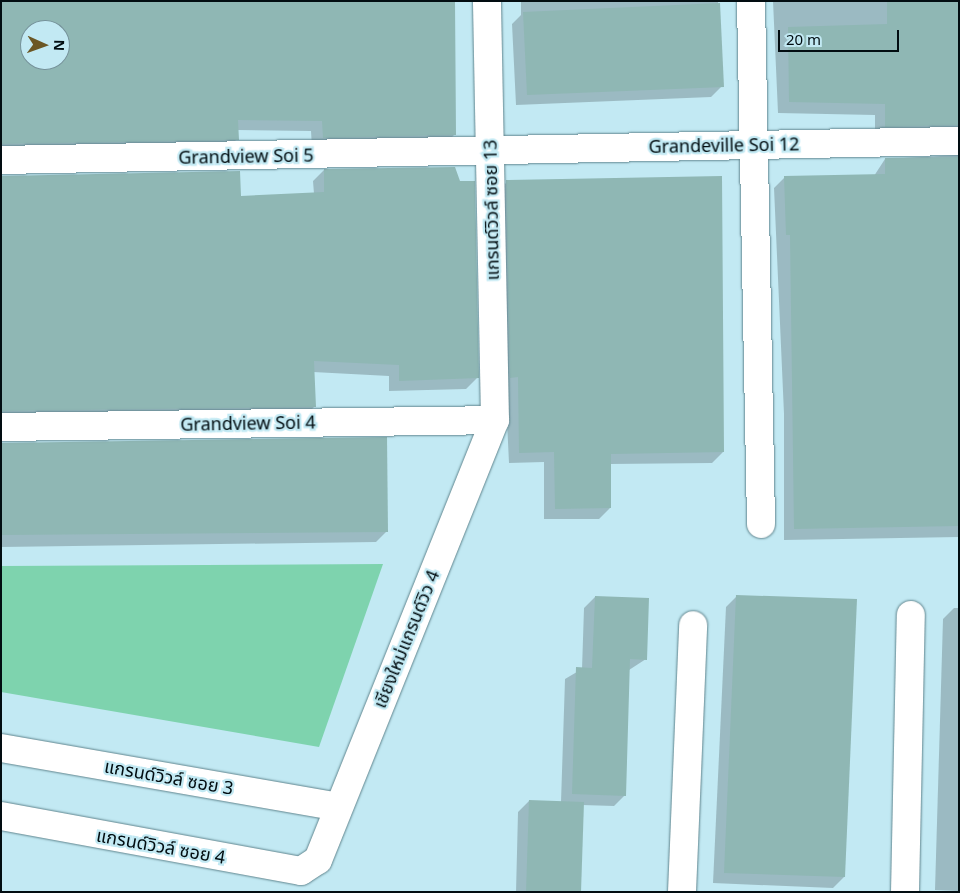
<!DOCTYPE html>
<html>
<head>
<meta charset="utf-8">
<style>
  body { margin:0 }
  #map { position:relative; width:960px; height:893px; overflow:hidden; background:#c2e9f3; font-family:"Noto Sans","Noto Sans Thai",sans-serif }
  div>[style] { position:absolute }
  .green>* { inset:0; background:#7ed3ae }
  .shadow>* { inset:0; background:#0003 }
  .building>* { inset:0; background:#8fb7b4 }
  .roads { filter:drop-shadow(0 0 1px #60858e) drop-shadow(0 0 1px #60858e) }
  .minor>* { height:28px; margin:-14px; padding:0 14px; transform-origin:14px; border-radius:14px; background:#fff }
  span { translate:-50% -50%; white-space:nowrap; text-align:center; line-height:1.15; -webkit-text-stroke:4.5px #c2e9f3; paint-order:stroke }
  .street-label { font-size:18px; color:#020d11 }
  .frame { position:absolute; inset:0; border:2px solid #020d11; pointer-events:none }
  .north { position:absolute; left:20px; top:20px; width:50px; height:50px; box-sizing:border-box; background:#c2e9f3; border:1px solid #759199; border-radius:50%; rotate:92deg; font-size:14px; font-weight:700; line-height:20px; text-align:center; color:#020d11 }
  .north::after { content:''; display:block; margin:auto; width:18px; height:22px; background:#6b5725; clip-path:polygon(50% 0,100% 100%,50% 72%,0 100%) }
  .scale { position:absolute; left:778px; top:30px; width:121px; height:22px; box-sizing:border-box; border:2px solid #020d11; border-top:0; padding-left:6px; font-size:15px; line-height:18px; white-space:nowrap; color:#020d11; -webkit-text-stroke:4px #c2e9f3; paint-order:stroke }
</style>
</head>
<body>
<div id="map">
  <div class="green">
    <div style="clip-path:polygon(383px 564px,319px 747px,1px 692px,1px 566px)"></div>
  </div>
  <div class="shadow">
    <div style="clip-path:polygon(evenodd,1px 1px,454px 135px,443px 146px,312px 148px,311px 131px,237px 130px,237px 139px,226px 150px,1px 155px,1px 1px,30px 30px,60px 30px,60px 60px,30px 60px,30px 30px)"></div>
    <div style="clip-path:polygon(521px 1px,718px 1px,722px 86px,711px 97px,516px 105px,512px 24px,521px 15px)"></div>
    <div style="clip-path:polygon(773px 1px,959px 1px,959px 137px,875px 137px,875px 115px,778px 113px)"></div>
    <div style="clip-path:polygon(959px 155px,959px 537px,784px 540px,784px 414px,774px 188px,785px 177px,874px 176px,885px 159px)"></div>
    <div style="clip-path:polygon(324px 170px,477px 378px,466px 389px,389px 391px,389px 376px,313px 372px,315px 406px,304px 417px,1px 422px,1px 177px,239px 198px,314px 194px,313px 181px)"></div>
    <div style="clip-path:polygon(507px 182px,723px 452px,712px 463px,610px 464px,610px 508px,599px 519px,544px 519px,544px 462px,509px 463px,496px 193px)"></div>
    <div style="clip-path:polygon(1px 444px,387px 531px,376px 542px,1px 547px)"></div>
    <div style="clip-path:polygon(737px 596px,844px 877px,833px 888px,713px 883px,726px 607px)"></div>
    <div style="clip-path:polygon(595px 597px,646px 659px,629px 670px,625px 795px,614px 806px,582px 805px,579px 892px,516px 892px,518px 812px,529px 801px,561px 802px,565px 679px,582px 669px,584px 608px)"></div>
    <div style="clip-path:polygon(954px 608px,959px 608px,959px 891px,935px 890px,943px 619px)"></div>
  </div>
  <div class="building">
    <div style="clip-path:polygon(evenodd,1px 1px,455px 1px,456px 135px,323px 138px,322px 121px,238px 120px,239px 140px,1px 144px,1px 1px,30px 30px,60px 30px,60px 60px,30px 60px,30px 30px)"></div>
    <div style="clip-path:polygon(887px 1px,959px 1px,959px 125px,885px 127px,885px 104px,789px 102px,788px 27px,887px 24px)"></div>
    <div style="clip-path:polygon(720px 3px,724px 87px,527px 95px,523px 12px)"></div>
    <div style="clip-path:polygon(959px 157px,959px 526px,794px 529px,790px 235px,786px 235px,784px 176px,885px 174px,885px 158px)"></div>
    <div style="clip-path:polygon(455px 167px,460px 181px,475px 181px,479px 378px,399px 381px,399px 365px,314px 361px,316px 407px,1px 411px,1px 176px,240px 171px,241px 196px,324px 192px,324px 169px)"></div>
    <div style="clip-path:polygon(722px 176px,724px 452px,611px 454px,611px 508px,555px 509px,554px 452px,519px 453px,518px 377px,510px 378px,506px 180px)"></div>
    <div style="clip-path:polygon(387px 437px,388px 532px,1px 535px,1px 443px)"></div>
    <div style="clip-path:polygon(736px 595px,857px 599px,845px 877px,724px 873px)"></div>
    <div style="clip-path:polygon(595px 596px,649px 598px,647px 660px,630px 659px,626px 796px,572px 794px,576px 667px,592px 668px)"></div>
    <div style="clip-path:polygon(529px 800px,584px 802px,581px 892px,526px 892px)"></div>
  </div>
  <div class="roads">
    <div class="minor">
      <div style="left:751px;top:1px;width:523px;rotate:88.9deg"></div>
      <div style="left:1px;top:160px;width:958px;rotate:-1.14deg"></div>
      <div style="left:1px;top:427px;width:494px;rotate:-0.8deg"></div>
      <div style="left:1px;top:748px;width:342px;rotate:9.9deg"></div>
      <div style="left:1px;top:816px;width:305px;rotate:10.4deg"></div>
      <div style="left:301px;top:871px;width:20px;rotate:-33deg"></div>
      <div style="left:318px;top:860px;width:474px;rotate:-68.1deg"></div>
      <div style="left:495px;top:420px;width:419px;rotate:-91.1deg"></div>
      <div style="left:682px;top:892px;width:267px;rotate:-87.6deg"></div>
      <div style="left:905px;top:892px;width:277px;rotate:-88.8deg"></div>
    </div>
  </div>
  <div class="street-label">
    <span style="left:724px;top:145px;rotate:-1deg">Grandeville Soi 12</span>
    <span style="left:246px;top:156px;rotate:-1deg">Grandview Soi 5</span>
    <span style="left:491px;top:210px;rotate:-91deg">แกรนด์วิวล์ ซอย 13</span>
    <span style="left:248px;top:423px;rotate:-1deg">Grandview Soi 4</span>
    <span style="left:406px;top:639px;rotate:-68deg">เชียงใหม่แกรนด์วิว 4</span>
    <span style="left:169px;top:777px;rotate:10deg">แกรนด์วิวล์ ซอย 3</span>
    <span style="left:161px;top:846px;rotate:10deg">แกรนด์วิวล์ ซอย 4</span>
  </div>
  <div class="frame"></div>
  <div class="north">N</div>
  <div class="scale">20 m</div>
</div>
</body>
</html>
